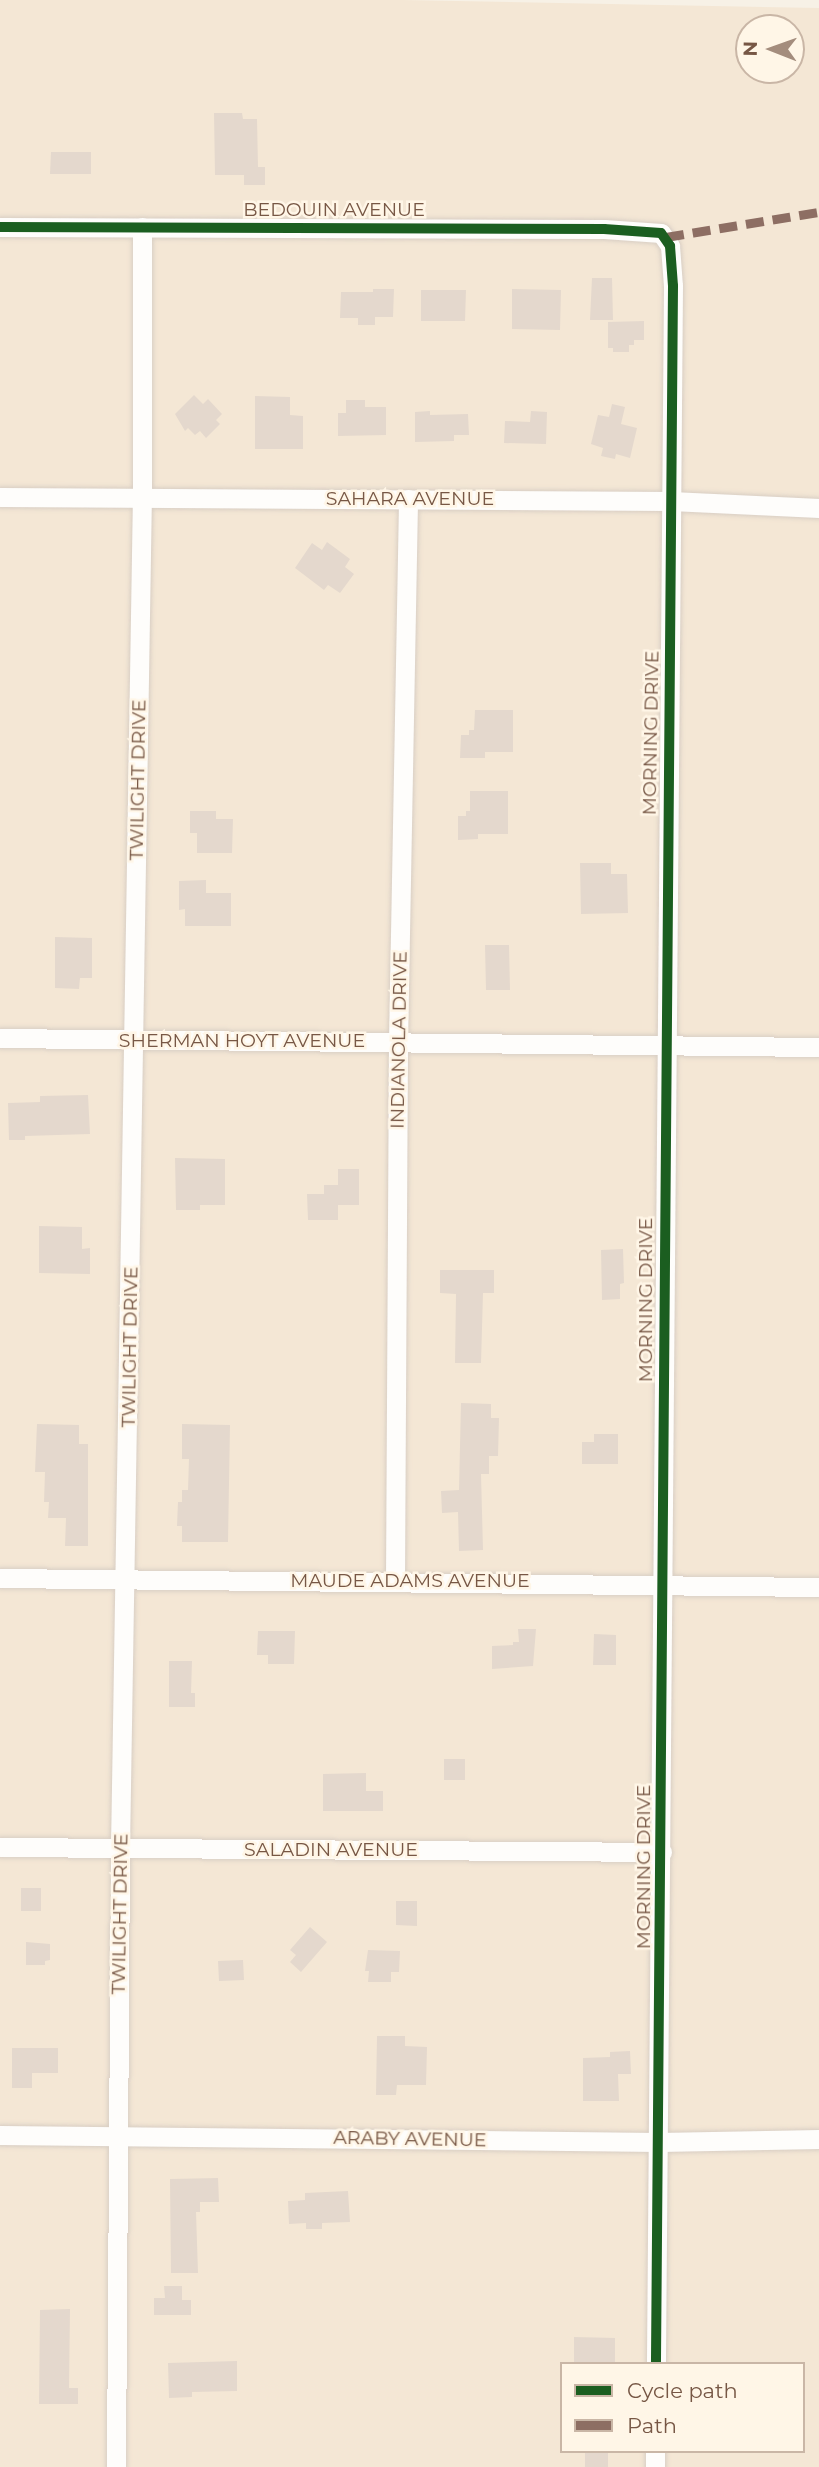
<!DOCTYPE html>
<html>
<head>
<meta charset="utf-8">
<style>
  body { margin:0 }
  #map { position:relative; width:819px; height:2467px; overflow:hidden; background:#f7f1e6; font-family:Montserrat,sans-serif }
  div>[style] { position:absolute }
  .residential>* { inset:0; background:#f4e7d5 }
  .building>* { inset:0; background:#e4d8cd }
  .roads { filter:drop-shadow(0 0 2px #d8cec4) drop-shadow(0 0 2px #d8cec4) }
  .street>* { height:19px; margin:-9.5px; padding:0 9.5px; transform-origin:9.5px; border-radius:9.5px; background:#fefdfb }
  .quiet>* { height:9px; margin-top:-4.5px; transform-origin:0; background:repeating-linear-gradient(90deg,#8d6e63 0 18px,transparent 0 27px) }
  .cycleway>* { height:10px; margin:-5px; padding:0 5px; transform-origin:5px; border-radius:5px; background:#1b5e20 }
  span { translate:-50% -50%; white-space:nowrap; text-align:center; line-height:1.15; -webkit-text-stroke:5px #fff6e7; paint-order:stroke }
  .street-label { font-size:19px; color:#775745 }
  .legend { position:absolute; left:560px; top:2362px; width:245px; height:91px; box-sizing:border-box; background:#fff6e7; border:2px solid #c9b6a6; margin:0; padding:9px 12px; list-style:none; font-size:21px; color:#775745 }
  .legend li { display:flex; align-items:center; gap:14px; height:35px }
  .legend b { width:35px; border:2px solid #c9b6a6 }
  .north { position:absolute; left:735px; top:14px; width:70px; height:70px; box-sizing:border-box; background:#fff6e7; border:2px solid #c9b6a6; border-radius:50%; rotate:271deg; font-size:19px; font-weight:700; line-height:28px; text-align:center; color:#775745 }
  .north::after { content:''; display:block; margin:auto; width:24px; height:32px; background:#a48d7d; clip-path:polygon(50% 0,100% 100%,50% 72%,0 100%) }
</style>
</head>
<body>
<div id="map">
  <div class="residential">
    <div style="clip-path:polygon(evenodd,0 0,403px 0,819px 8px,819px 2467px,0 2467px,0 0,749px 28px,791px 28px,791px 70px,749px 70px,749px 28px,0 0,562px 2364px,803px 2364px,803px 2451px,562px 2451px,562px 2364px)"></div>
  </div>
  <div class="building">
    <div style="clip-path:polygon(214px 113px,242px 113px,243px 119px,257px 119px,258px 167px,265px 167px,265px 185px,244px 185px,244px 175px,215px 175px)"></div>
    <div style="clip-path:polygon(51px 152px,91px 152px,91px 174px,50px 174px)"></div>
    <div style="clip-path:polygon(592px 278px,612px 278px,613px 320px,590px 320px)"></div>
    <div style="clip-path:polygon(373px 289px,394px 289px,393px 317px,375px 317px,375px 325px,358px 325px,358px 318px,340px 318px,341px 292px,373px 292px)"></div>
    <div style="clip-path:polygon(512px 289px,561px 290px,560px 330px,512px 329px)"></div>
    <div style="clip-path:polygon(421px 290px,466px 290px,465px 321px,421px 321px)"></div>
    <div style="clip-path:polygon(644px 321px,644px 340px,634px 340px,634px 345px,629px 345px,629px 352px,613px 352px,613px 348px,608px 348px,608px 322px)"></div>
    <div style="clip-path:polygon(194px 395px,203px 404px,208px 399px,222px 414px,216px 420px,220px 424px,206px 438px,200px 431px,195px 435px,188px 428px,185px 431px,175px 414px)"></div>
    <div style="clip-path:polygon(255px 396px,290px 397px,290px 415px,303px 416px,303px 449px,255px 449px)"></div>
    <div style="clip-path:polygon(346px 400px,365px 400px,365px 407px,386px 407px,386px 435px,338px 436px,338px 413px,346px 413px)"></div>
    <div style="clip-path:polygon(612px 404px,625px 407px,621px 424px,637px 428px,630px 458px,616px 454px,615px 459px,601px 456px,603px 448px,591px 444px,598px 415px,609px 417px)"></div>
    <div style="clip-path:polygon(430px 411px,430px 415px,468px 414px,469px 435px,454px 435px,454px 441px,415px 442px,415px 412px)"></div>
    <div style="clip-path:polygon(531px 411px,547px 412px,546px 444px,504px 443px,505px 421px,530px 422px)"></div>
    <div style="clip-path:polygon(327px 542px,350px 559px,345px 567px,354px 574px,340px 593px,328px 585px,324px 590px,295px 568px,312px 543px,322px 550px)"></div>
    <div style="clip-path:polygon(475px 710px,513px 710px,513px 752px,485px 752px,485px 758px,460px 758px,461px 735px,469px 735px,469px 730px,474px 730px)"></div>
    <div style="clip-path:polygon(470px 791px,508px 791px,508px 834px,478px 834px,478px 839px,458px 840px,458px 816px,466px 816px,466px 811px,470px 811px)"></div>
    <div style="clip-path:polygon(190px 811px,216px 811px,216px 819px,233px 819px,232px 853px,197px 853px,197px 833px,190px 833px)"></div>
    <div style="clip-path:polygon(580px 863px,611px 863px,611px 874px,627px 874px,628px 913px,581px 914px)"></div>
    <div style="clip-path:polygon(206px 880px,206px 893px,231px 893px,231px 926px,185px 926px,185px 909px,179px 910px,179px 881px)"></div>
    <div style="clip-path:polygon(55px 937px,92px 938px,92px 978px,80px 978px,79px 989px,55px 988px)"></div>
    <div style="clip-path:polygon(485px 945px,509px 945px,510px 990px,486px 990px)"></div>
    <div style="clip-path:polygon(88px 1095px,90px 1134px,25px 1136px,25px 1140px,9px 1140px,8px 1103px,40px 1102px,40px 1096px)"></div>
    <div style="clip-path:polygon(175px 1158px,225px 1159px,225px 1205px,200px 1205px,200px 1210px,176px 1210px)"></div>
    <div style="clip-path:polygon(338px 1169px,359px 1169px,359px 1205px,338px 1205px,338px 1220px,308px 1220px,307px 1194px,324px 1194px,324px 1185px,338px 1185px)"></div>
    <div style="clip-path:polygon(39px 1226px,82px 1227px,82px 1249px,90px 1248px,90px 1274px,39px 1273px)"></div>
    <div style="clip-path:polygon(623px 1249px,624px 1283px,620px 1284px,620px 1299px,602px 1300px,601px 1250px)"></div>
    <div style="clip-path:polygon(440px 1270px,494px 1270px,494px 1293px,483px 1293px,481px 1363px,455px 1363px,456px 1294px,440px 1293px)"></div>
    <div style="clip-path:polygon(461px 1403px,491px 1404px,491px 1418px,499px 1418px,498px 1456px,489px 1456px,489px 1474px,481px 1474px,483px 1550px,459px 1551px,458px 1512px,442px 1513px,441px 1491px,459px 1490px)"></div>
    <div style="clip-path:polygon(37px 1424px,79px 1425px,79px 1444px,88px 1444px,88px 1546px,65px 1546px,66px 1518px,48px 1518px,49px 1502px,44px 1502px,45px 1472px,35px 1472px)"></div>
    <div style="clip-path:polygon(182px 1424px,230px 1425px,228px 1542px,182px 1542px,182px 1526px,177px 1526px,178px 1502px,182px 1502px,182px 1490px,188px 1490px,189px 1459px,182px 1459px)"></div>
    <div style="clip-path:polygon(594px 1434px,618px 1434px,618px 1464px,582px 1464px,582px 1442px,594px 1442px)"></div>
    <div style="clip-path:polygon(518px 1629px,536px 1629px,533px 1666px,492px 1669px,492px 1646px,513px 1645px,513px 1642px,519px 1642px)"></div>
    <div style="clip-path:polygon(258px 1631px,295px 1631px,294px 1664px,268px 1664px,268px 1655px,257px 1655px)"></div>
    <div style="clip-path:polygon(594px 1634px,616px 1635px,616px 1665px,593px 1665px)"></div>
    <div style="clip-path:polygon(169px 1661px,192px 1661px,191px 1693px,195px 1693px,195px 1707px,169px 1707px)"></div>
    <div style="clip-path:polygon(444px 1759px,465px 1759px,465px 1780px,444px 1780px)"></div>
    <div style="clip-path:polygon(366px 1773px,366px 1791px,383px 1791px,383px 1811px,323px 1811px,323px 1774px)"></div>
    <div style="clip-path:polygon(21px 1888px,41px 1888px,41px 1911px,21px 1911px)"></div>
    <div style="clip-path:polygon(396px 1901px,417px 1901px,417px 1926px,396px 1925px)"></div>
    <div style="clip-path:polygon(310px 1927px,327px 1942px,301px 1972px,290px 1962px,296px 1955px,290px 1950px)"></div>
    <div style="clip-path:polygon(26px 1942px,50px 1944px,50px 1960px,45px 1961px,45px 1965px,26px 1965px)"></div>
    <div style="clip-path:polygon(368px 1950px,400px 1951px,399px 1972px,391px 1972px,391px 1982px,368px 1982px,369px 1971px,365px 1971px)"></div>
    <div style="clip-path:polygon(243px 1960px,244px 1980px,219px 1981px,218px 1961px)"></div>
    <div style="clip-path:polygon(377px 2036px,405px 2036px,405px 2046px,427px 2047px,426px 2085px,397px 2085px,396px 2095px,376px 2095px)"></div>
    <div style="clip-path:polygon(12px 2048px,58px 2048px,58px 2073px,32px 2073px,32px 2088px,12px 2088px)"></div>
    <div style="clip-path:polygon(630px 2051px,631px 2074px,618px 2074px,619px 2101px,583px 2101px,583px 2058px,610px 2057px,610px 2052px)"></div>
    <div style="clip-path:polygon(218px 2178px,219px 2202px,200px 2202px,200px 2212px,196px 2212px,198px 2273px,171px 2273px,170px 2179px)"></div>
    <div style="clip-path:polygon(348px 2191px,350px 2222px,322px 2223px,322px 2229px,306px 2229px,306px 2223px,289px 2224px,288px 2201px,305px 2200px,305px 2193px)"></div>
    <div style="clip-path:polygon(164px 2286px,182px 2286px,182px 2300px,191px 2300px,191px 2315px,154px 2315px,154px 2298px,165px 2298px)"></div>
    <div style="clip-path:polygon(70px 2309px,69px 2388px,78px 2388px,78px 2404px,39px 2404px,40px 2310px)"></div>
    <div style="clip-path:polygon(574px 2337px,615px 2338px,615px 2364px,574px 2364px)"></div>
    <div style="clip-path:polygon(237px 2361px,237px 2391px,192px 2392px,192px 2397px,169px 2398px,168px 2363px)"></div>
    <div style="clip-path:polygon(585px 2451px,608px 2451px,608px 2467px,585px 2467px)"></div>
  </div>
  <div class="roads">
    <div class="street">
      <div style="left:0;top:227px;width:604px;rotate:0.19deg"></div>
      <div style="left:604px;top:229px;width:57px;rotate:4deg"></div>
      <div style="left:661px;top:233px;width:16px;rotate:55deg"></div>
      <div style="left:670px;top:246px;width:40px;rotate:85.7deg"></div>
      <div style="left:673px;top:286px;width:2078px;rotate:90.47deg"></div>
      <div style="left:0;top:497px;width:671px;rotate:0.34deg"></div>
      <div style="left:671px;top:501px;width:148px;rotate:2.7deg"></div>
      <div style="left:0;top:1038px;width:819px;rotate:0.63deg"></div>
      <div style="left:0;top:1578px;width:819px;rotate:0.63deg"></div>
      <div style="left:395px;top:1581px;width:539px;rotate:-89.68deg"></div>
      <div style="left:398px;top:1042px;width:543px;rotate:-88.94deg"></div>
      <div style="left:0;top:1847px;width:662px;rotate:0.43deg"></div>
      <div style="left:0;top:2135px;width:659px;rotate:0.61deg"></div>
      <div style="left:659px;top:2142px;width:160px;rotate:-1.1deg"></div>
      <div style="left:116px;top:2467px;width:619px;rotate:-89.63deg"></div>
      <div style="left:120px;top:1848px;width:1351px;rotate:-89.07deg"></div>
      <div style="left:142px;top:497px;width:270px;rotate:-90deg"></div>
      <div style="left:655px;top:2467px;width:16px;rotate:-90deg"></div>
    </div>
  </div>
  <div class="quiet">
    <div style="left:666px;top:237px;width:155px;rotate:-9.3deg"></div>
  </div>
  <div class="cycleway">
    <div style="left:0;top:227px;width:604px;rotate:0.19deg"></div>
    <div style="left:604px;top:229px;width:57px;rotate:4deg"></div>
    <div style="left:661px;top:233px;width:16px;rotate:55deg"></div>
    <div style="left:670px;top:246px;width:40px;rotate:85.7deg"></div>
    <div style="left:673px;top:286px;width:2078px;rotate:90.47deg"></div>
  </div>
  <div class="street-label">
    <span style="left:334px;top:210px">BEDOUIN AVENUE</span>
    <span style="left:410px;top:499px">SAHARA AVENUE</span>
    <span style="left:651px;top:733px;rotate:-89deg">MORNING DRIVE</span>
    <span style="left:138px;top:780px;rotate:-89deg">TWILIGHT DRIVE</span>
    <span style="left:399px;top:1040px;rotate:-89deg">INDIANOLA DRIVE</span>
    <span style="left:242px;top:1041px">SHERMAN HOYT AVENUE</span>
    <span style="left:646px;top:1300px;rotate:-90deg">MORNING DRIVE</span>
    <span style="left:130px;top:1347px;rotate:-89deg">TWILIGHT DRIVE</span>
    <span style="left:410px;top:1581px">MAUDE ADAMS AVENUE</span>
    <span style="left:331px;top:1850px">SALADIN AVENUE</span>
    <span style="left:644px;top:1867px;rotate:-90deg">MORNING DRIVE</span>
    <span style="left:120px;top:1914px;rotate:-89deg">TWILIGHT DRIVE</span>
    <span style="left:410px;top:2139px;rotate:1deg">ARABY AVENUE</span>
  </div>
  <ul class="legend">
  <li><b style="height:9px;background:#1b5e20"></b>Cycle path</li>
  <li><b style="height:9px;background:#8d6e63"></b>Path</li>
  </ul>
  <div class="north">N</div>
</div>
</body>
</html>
